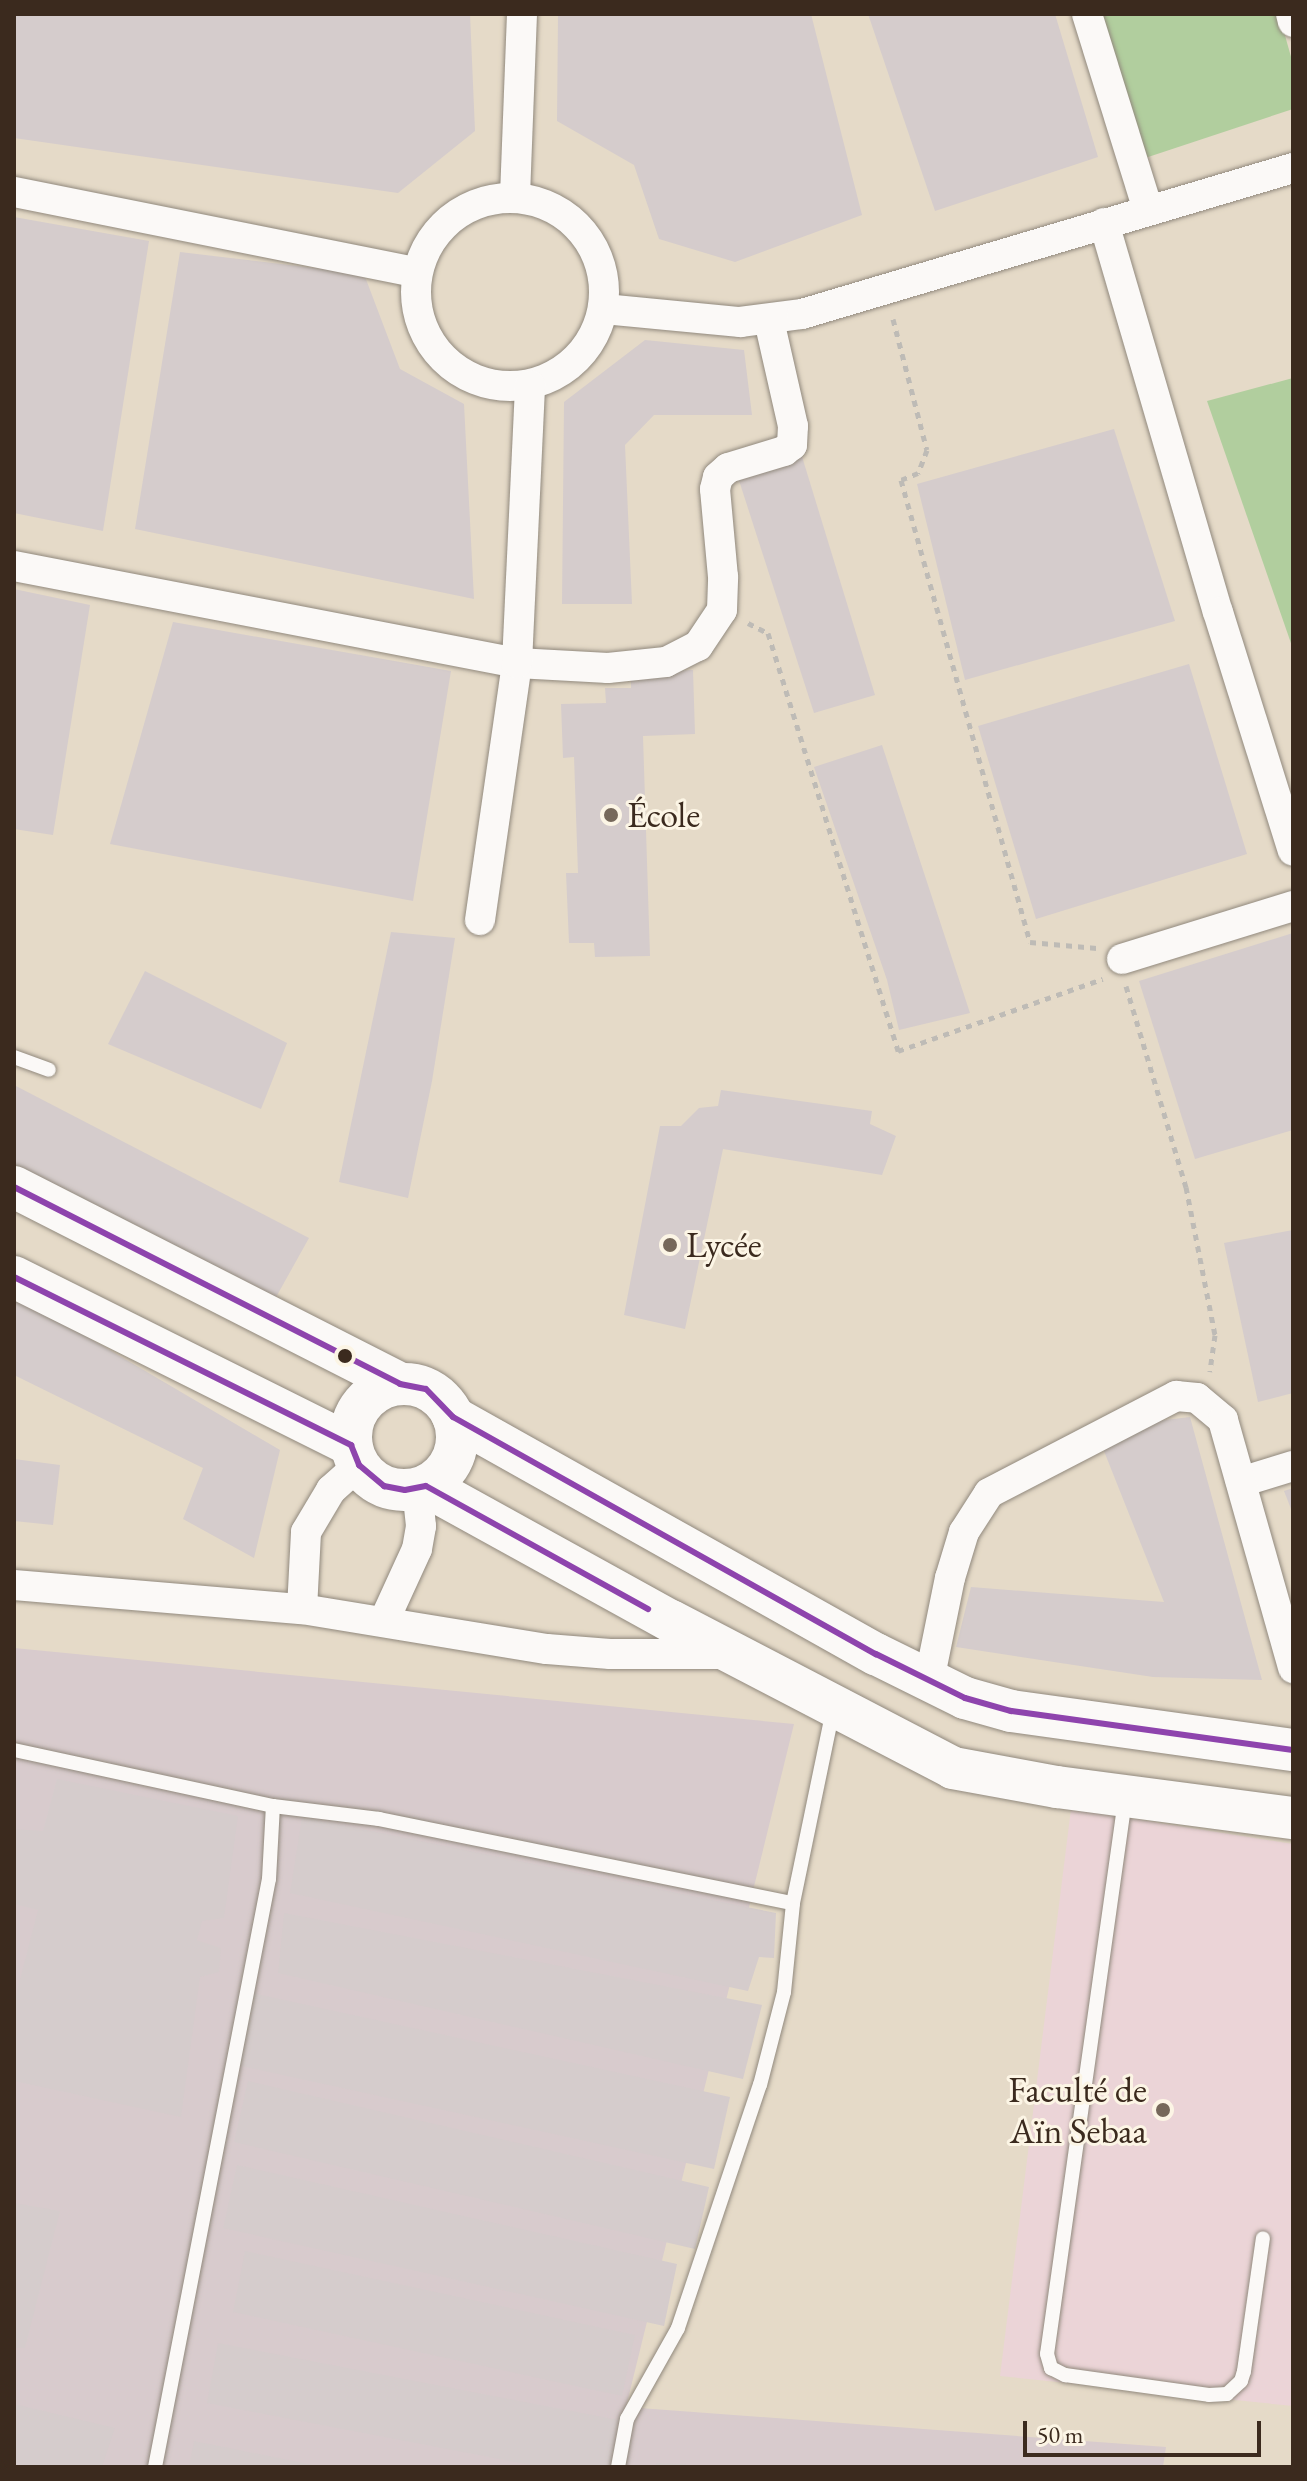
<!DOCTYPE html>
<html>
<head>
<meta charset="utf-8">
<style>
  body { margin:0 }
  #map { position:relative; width:1307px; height:2481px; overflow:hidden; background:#e5dac8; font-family:"EB Garamond",serif }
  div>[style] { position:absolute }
  .built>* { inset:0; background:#ebd4d7 }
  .industrial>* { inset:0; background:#d8cbcd }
  .green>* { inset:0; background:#b1ce9e }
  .building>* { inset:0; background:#d5cccc }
  .path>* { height:5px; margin-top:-2.5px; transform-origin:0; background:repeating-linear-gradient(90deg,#bebbb6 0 6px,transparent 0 12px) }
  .roads { filter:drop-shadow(0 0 2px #91897d) drop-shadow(0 0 2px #91897d) }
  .lane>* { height:14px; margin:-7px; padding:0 7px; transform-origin:7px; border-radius:7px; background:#fbf9f7 }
  .street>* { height:30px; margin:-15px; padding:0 15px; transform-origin:15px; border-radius:15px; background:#fbf9f7 }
  .street>.ring { margin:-15px; padding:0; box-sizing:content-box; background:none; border:30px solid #fbf9f7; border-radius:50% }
  .secondary>* { height:42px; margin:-21px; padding:0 21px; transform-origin:21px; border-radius:21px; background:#fbf9f7 }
  .secondary>.ring { margin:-21px; padding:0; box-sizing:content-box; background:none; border:42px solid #fbf9f7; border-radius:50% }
  .bus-1>* { height:6px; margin:-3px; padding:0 3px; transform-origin:3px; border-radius:3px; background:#8e44ad }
  .dots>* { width:22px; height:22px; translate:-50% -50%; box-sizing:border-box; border:4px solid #fcf5e5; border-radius:50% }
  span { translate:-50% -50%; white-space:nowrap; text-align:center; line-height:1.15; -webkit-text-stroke:6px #fcf5e5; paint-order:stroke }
  .poi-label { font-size:36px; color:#3b2a1e }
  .left { translate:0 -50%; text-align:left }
  .right { translate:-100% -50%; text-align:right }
  .frame { position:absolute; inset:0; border:16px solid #3b2a1e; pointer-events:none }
  .scale { position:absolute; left:1023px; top:2421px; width:238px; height:36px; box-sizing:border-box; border:4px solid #3b2a1e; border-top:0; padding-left:10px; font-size:24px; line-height:28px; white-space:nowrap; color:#3b2a1e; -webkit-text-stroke:6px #fcf5e5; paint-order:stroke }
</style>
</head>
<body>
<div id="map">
  <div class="built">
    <div style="clip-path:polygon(1071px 1809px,1293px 1844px,1293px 2406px,1000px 2376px)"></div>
  </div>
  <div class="industrial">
    <div style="clip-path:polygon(14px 1648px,794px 1724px,626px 2407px,1166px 2447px,1163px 2467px,14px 2467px)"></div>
  </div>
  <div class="green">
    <div style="clip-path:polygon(1081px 14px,1279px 14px,1293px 64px,1293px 109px,1127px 164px)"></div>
    <div style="clip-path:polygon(1293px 378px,1293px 649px,1207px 401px)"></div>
  </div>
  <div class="building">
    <div style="clip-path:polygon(14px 14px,470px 14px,475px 131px,398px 193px,14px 138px)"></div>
    <div style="clip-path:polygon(558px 14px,811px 14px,862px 215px,735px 262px,659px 239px,634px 165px,557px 121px)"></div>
    <div style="clip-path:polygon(868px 14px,1055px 14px,1098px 157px,935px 211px)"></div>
    <div style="clip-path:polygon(14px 217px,149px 241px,103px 531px,14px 513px)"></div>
    <div style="clip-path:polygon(180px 252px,364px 274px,400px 369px,464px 404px,474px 599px,135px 529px)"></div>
    <div style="clip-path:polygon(645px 340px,744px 350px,752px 415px,654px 415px,625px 445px,632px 604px,562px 604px,564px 402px)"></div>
    <div style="clip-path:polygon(1114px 429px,1175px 621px,965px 680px,917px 484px)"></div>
    <div style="clip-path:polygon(800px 450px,875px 695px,814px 713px,735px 468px)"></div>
    <div style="clip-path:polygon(14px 589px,90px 605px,53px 835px,14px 829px)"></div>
    <div style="clip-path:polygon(173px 622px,451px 671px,413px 901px,110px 844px)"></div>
    <div style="clip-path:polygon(1189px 664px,1247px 854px,1036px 919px,978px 726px)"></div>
    <div style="clip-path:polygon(693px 670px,695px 734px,643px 736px,650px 956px,595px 957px,594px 943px,569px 943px,566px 873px,578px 873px,574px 757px,563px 758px,561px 704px,606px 703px,605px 688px,631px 688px,631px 672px)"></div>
    <div style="clip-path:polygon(882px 745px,970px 1013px,899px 1030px,887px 980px,814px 767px)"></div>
    <div style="clip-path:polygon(391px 932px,455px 938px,432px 1081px,408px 1198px,339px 1182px)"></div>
    <div style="clip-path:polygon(1293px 933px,1293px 1130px,1195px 1159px,1139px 981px)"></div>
    <div style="clip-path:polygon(145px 971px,287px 1043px,261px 1109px,108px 1044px)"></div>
    <div style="clip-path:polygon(14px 1085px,309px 1238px,275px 1299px,14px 1164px)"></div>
    <div style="clip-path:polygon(721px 1090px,872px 1111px,870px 1124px,896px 1136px,882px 1175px,723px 1149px,685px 1329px,624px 1315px,660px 1126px,681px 1126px,699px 1108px,718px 1106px)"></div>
    <div style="clip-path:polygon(1293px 1230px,1293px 1393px,1258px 1402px,1224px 1243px)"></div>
    <div style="clip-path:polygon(14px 1294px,280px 1450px,254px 1558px,183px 1519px,203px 1468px,14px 1375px)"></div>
    <div style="clip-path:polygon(1190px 1417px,1262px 1680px,1153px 1677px,956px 1647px,971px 1587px,1164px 1602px,1098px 1436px,1140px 1423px)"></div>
    <div style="clip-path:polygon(14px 1459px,60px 1465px,53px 1525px,14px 1521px)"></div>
    <div style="clip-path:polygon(1293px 1488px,1293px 1514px,1284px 1491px)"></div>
    <div style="clip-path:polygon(57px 1779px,238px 1816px,224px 1918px,202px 1921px,197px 1940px,221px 1948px,219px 1972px,200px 1977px,181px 2117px,14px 2081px,14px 2003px,38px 1910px,14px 1904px,15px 1829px,43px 1831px)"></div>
    <div style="clip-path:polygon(302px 1817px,776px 1913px,774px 1958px,759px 1957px,748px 1991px,290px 1893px)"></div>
    <div style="clip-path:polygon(284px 1913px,762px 2005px,743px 2079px,278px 1973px)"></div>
    <div style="clip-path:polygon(252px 1993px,730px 2097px,714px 2169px,237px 2065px)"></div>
    <div style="clip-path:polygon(248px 2081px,709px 2187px,695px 2249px,234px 2142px)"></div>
    <div style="clip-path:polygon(237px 2165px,677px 2264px,664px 2326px,223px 2228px)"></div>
    <div style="clip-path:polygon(14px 2203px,60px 2211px,25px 2348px,14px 2348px)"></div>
    <div style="clip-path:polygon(245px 2251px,635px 2335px,622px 2396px,233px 2312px)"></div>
    <div style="clip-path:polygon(218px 2343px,618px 2420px,609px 2467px,541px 2467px,207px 2403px)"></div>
    <div style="clip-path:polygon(14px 2404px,115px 2428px,102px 2467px,14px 2467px)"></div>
    <div style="clip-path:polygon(194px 2441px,318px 2466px,318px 2467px,189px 2467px)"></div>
    <div style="clip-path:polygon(656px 2463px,686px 2464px,686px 2467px,656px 2467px)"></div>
  </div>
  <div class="path">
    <div style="left:893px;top:319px;width:135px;rotate:75.5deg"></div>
    <div style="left:927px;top:450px;width:25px;rotate:111deg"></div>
    <div style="left:918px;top:473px;width:18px;rotate:158deg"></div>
    <div style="left:901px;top:480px;width:480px;rotate:74.4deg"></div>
    <div style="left:1030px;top:942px;width:67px;rotate:5.1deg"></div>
    <div style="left:748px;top:623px;width:22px;rotate:27deg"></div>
    <div style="left:768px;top:633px;width:438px;rotate:72.7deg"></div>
    <div style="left:898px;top:1051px;width:217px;rotate:-19.4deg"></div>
    <div style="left:1126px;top:986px;width:210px;rotate:73.4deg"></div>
    <div style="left:1186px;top:1187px;width:151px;rotate:78.9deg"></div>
    <div style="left:1215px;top:1335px;width:37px;rotate:98deg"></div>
  </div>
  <div class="roads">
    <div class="lane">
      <div style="left:14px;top:1057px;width:37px;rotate:20deg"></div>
      <div style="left:14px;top:1750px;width:265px;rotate:12.2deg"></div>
      <div style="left:273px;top:1806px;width:107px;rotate:7deg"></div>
      <div style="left:379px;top:1819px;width:422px;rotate:11.5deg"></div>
      <div style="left:793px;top:1903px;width:197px;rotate:-78.3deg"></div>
      <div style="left:1125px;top:1800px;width:559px;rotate:98.01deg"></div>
      <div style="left:1047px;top:2354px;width:15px;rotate:74deg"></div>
      <div style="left:1051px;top:2368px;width:16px;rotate:27deg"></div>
      <div style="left:1065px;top:2375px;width:145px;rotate:7.9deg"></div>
      <div style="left:1209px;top:2395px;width:18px;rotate:-3deg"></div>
      <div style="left:1227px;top:2394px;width:19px;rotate:-43deg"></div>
      <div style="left:1241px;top:2381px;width:10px;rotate:-73deg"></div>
      <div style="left:1244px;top:2371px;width:134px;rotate:-81.9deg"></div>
      <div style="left:155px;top:2467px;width:599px;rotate:-79.03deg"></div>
      <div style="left:269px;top:1879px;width:73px;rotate:-86.9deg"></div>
      <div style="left:618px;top:2467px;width:49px;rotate:-79.4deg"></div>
      <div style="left:627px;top:2419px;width:104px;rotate:-60.7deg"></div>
      <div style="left:678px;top:2328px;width:256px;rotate:-71.4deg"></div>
      <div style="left:760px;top:2085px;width:96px;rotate:-75.5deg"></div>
      <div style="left:784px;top:1992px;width:89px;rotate:-84.2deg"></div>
    </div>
    <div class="street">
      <div style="left:1087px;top:14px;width:205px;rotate:72.7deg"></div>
      <div style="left:1291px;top:14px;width:8px;rotate:76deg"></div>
      <div style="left:14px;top:192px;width:410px;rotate:11.3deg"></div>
      <div style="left:515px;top:196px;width:182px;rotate:-87.8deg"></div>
      <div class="ring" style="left:416px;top:198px;width:158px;height:158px"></div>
      <div style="left:1104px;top:223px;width:405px;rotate:73.7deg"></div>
      <div style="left:1218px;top:612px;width:250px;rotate:72.6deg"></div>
      <div style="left:604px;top:309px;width:137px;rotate:5.5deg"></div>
      <div style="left:740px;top:322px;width:63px;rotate:-7.4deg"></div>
      <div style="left:802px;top:314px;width:512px;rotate:-16.56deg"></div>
      <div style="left:14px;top:566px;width:512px;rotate:10.92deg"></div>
      <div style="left:517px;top:663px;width:91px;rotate:3.1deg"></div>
      <div style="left:608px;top:668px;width:58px;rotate:-5.9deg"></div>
      <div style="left:666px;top:662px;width:36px;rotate:-27deg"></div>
      <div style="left:698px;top:646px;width:43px;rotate:-56.3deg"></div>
      <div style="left:722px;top:610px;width:33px;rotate:-88deg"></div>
      <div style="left:723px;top:577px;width:88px;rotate:-95.2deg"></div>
      <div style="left:715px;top:489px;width:12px;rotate:-76deg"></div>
      <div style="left:718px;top:477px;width:13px;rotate:-42deg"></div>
      <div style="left:728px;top:468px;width:59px;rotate:-16.9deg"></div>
      <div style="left:784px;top:451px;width:10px;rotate:-37deg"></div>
      <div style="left:792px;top:445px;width:19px;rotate:-87deg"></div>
      <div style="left:793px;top:426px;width:109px;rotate:-102.8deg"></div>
      <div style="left:480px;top:920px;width:260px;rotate:-81.8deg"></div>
      <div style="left:517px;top:663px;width:278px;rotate:-87.3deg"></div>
      <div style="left:1122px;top:959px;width:179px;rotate:-17.2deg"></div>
      <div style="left:1241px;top:1482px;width:54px;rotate:-17.1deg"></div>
      <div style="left:14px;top:1585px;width:289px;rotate:4.8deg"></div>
      <div style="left:302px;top:1609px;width:248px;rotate:9.3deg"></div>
      <div style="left:547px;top:1649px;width:63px;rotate:4.5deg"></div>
      <div style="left:610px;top:1654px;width:121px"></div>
      <div style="left:302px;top:1609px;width:77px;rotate:-87deg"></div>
      <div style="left:306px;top:1532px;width:49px;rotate:-59.2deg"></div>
      <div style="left:331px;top:1490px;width:38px;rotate:-42deg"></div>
      <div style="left:384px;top:1621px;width:79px;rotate:-65.4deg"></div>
      <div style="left:417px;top:1549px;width:23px;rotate:-80deg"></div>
      <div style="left:421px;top:1526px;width:37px;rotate:-96deg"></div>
      <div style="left:929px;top:1681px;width:105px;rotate:-78.5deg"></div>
      <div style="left:950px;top:1578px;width:48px;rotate:-73.1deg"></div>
      <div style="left:964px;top:1532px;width:46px;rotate:-57.3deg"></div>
      <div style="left:989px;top:1493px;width:211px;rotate:-27.4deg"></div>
      <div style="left:1176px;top:1396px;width:21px;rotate:5deg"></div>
      <div style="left:1197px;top:1398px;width:34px;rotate:40deg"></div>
      <div style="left:1223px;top:1420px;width:258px;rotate:74.2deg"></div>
    </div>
    <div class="secondary">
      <div style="left:14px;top:1187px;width:433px;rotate:27deg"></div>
      <div style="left:14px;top:1277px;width:377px;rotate:26.5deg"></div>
      <div class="ring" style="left:351px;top:1384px;width:64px;height:64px"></div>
      <div style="left:453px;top:1417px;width:485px;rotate:29.3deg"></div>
      <div style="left:876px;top:1654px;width:99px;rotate:26.3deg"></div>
      <div style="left:965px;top:1698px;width:48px;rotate:15.8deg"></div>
      <div style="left:1011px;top:1711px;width:285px;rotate:7.9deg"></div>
      <div style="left:426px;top:1486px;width:280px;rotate:28.9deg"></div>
      <div style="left:671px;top:1621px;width:318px;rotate:27.5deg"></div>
      <div style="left:953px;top:1768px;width:106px;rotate:10.4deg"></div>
      <div style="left:1057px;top:1787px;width:238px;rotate:7.5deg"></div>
    </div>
  </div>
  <div class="bus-1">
    <div style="left:14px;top:1187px;width:433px;rotate:27deg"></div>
    <div style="left:400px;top:1384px;width:26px;rotate:11deg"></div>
    <div style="left:426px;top:1389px;width:39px;rotate:46deg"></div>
    <div style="left:453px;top:1417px;width:485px;rotate:29.3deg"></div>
    <div style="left:876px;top:1654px;width:99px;rotate:26.3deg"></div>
    <div style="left:965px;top:1698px;width:48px;rotate:15.8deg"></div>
    <div style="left:1011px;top:1711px;width:285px;rotate:7.9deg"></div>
    <div style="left:14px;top:1277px;width:377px;rotate:26.5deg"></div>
    <div style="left:351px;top:1445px;width:22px;rotate:68deg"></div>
    <div style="left:359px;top:1465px;width:33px;rotate:40deg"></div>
    <div style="left:384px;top:1486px;width:21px;rotate:11deg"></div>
    <div style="left:405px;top:1490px;width:21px;rotate:-11deg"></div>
    <div style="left:426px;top:1486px;width:254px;rotate:29deg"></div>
  </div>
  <div class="dots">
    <div style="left:611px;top:815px;background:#76685a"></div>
    <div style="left:670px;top:1245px;background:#76685a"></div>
    <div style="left:345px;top:1356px;background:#3b2a1e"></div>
    <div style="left:1163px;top:2110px;background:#76685a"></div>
  </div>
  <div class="poi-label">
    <span class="left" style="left:627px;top:815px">École</span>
    <span class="left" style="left:686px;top:1245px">Lycée</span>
    <span class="right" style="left:1147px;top:2110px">Faculté de<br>Aïn Sebaa</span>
  </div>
  <div class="frame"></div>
  <div class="scale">50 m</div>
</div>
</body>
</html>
